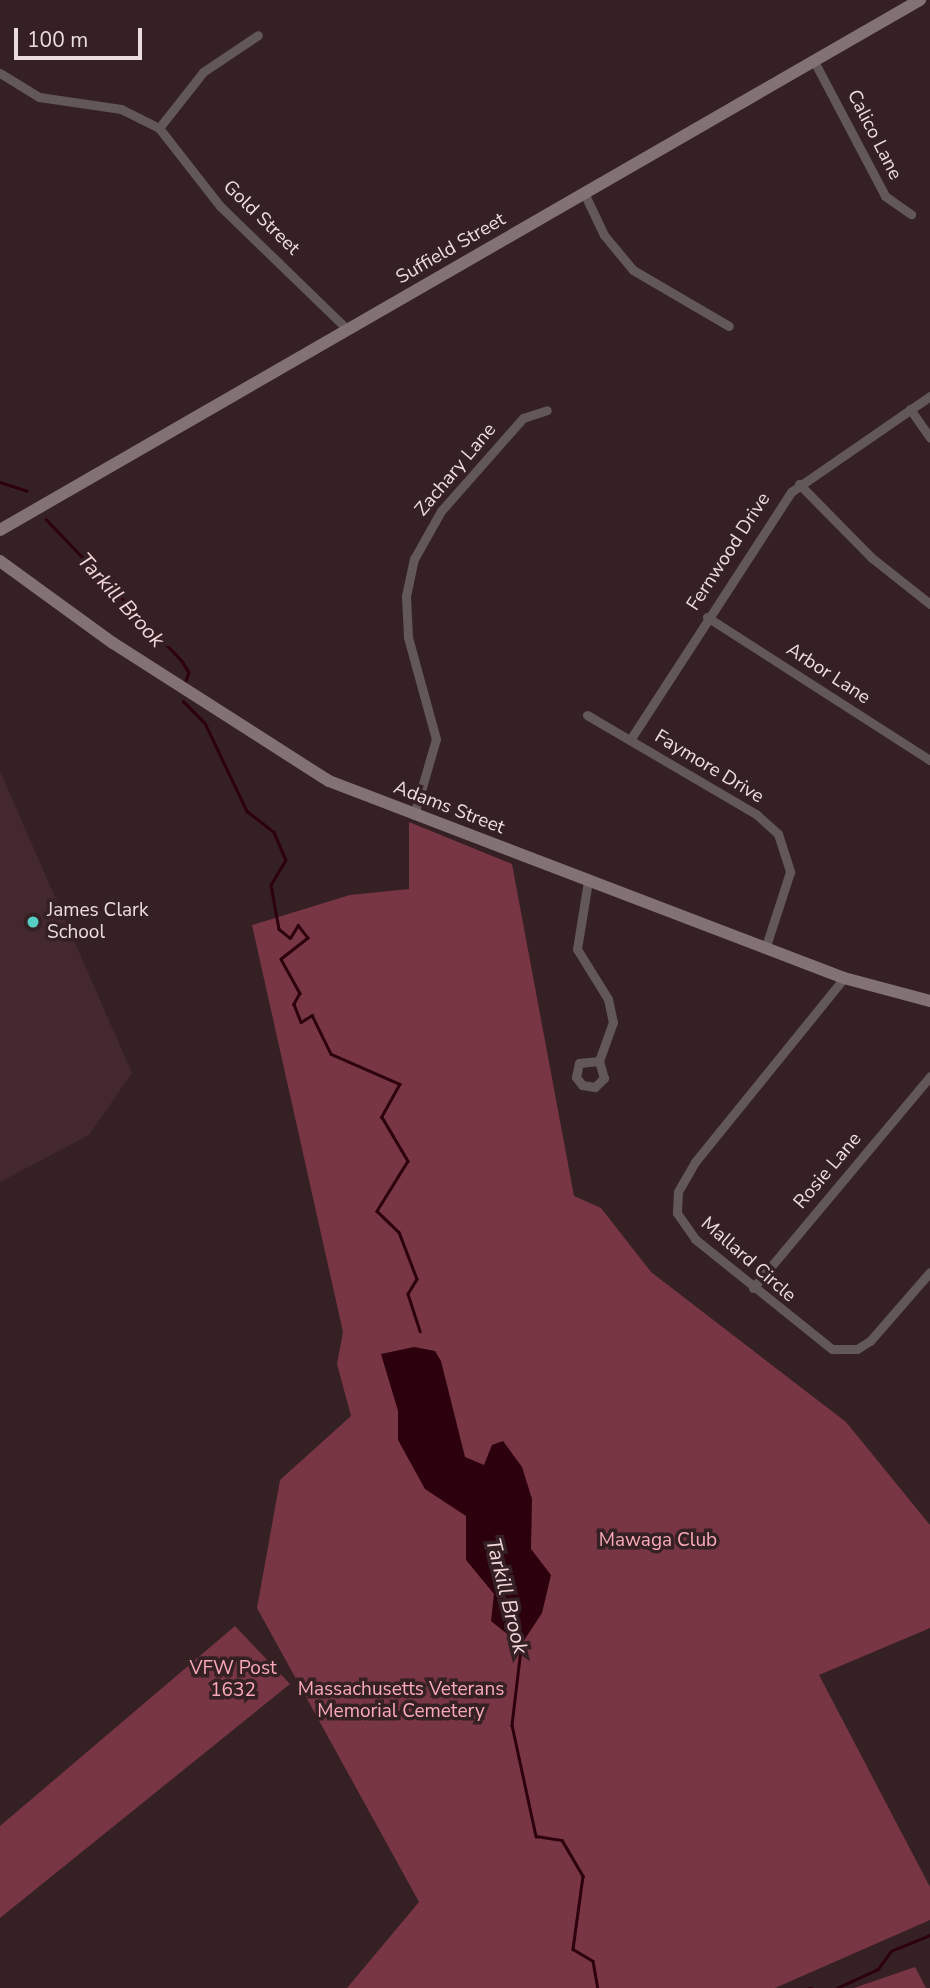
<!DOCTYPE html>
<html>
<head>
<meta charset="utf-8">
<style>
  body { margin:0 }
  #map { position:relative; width:930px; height:1988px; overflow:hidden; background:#352124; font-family:"Nunito Sans",sans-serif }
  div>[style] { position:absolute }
  .built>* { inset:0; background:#43282d }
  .green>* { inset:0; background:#783544 }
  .water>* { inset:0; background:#2c000d }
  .stream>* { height:2.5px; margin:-1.25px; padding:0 1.25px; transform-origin:1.25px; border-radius:1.25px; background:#2c000d }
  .street>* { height:9px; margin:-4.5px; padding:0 4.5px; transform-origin:4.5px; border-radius:4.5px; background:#625759 }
  .secondary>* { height:12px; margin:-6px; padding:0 6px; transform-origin:6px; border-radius:6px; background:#837275 }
  .dots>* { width:19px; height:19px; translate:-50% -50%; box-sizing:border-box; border:4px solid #352124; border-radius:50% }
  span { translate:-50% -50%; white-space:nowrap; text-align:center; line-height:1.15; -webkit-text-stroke:7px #352124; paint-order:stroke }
  .street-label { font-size:19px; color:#ebdddf }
  .poi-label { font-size:19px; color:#ebdddf }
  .left { translate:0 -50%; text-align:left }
  .park-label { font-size:19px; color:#f9a9b7 }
  .water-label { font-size:21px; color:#f2d6da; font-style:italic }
  .scale { position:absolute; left:14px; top:28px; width:128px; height:32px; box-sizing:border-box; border:4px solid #ebdddf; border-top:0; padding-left:9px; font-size:21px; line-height:24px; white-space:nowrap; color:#ebdddf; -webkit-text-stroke:5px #352124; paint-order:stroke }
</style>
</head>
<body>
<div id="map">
  <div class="built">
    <div style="clip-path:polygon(0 771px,132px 1073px,89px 1135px,0 1182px)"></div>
  </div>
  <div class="green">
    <div style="clip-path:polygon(409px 822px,512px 864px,574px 1196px,601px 1208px,651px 1272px,846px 1422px,930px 1525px,930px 1628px,819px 1675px,930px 1887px,930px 1920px,775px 1988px,347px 1988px,419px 1902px,257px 1608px,280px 1480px,351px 1416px,337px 1364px,343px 1332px,252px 925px,350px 895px,409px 889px)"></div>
    <div style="clip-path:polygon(235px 1626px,290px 1684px,0 1918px,0 1826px)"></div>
    <div style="clip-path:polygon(915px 1967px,926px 1988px,854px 1988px)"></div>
  </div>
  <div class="water">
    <div style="clip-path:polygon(414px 1347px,435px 1351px,441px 1361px,465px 1457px,484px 1465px,492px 1445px,503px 1441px,522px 1467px,532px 1499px,531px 1549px,551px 1575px,542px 1613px,521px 1645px,491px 1621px,494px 1594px,466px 1560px,466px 1516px,425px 1489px,398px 1440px,398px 1411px,381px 1354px)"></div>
  </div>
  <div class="stream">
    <div style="left:0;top:482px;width:28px;rotate:18deg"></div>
    <div style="left:46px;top:519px;width:197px;rotate:46.2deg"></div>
    <div style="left:182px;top:661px;width:13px;rotate:58deg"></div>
    <div style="left:189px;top:672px;width:9px;rotate:108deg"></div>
    <div style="left:183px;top:701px;width:31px;rotate:45deg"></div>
    <div style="left:205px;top:723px;width:98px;rotate:64.5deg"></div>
    <div style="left:247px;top:811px;width:34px;rotate:38deg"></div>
    <div style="left:274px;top:832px;width:30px;rotate:67deg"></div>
    <div style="left:286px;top:860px;width:29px;rotate:121deg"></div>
    <div style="left:271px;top:885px;width:45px;rotate:79.7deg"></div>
    <div style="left:279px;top:929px;width:14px;rotate:39deg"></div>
    <div style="left:290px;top:938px;width:15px;rotate:-58deg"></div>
    <div style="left:298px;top:925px;width:16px;rotate:52deg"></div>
    <div style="left:308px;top:938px;width:34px;rotate:142deg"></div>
    <div style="left:281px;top:959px;width:39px;rotate:61deg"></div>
    <div style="left:300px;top:993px;width:13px;rotate:119deg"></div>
    <div style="left:294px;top:1004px;width:19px;rotate:69deg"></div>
    <div style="left:301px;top:1022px;width:13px;rotate:-32deg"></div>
    <div style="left:312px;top:1015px;width:43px;rotate:64deg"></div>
    <div style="left:331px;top:1054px;width:75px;rotate:23.5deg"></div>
    <div style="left:400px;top:1084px;width:38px;rotate:119deg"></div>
    <div style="left:382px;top:1117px;width:51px;rotate:59.4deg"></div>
    <div style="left:408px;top:1161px;width:59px;rotate:121.8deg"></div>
    <div style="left:377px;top:1211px;width:30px;rotate:44deg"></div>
    <div style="left:399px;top:1232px;width:50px;rotate:69deg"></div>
    <div style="left:417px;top:1279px;width:17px;rotate:121deg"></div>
    <div style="left:408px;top:1294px;width:39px;rotate:72deg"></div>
    <div style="left:522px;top:1641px;width:85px;rotate:96.8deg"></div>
    <div style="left:512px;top:1725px;width:114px;rotate:77.8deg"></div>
    <div style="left:536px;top:1836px;width:26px;rotate:9deg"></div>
    <div style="left:562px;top:1840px;width:42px;rotate:59.7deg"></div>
    <div style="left:583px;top:1876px;width:74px;rotate:97.8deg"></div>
    <div style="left:573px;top:1949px;width:23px;rotate:31deg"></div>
    <div style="left:593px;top:1961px;width:27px;rotate:80deg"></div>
    <div style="left:809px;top:1988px;width:3px"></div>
    <div style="left:837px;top:1988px;width:45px;rotate:-24.9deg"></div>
    <div style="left:878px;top:1969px;width:22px;rotate:-54deg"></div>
    <div style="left:891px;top:1951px;width:42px;rotate:-22.3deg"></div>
  </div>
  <div class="street">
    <div style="left:815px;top:63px;width:150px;rotate:62.2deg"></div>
    <div style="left:885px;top:196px;width:32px;rotate:35deg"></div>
    <div style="left:0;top:73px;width:46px;rotate:31.6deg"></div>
    <div style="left:39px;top:97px;width:83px;rotate:8.3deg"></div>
    <div style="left:121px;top:109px;width:42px;rotate:26.6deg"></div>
    <div style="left:159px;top:128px;width:99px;rotate:52deg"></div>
    <div style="left:220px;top:206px;width:178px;rotate:44.1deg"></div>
    <div style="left:159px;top:128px;width:71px;rotate:-51.8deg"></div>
    <div style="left:203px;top:72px;width:66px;rotate:-33.9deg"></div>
    <div style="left:585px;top:195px;width:44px;rotate:64.6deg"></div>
    <div style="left:604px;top:235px;width:45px;rotate:50.4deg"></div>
    <div style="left:633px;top:270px;width:111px;rotate:30.3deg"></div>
    <div style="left:910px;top:409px;width:35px;rotate:55deg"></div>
    <div style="left:799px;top:484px;width:104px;rotate:45.4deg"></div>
    <div style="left:872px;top:558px;width:74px;rotate:38.4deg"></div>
    <div style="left:707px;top:617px;width:265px;rotate:32.7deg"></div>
    <div style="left:587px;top:715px;width:196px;rotate:30.4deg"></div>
    <div style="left:756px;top:814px;width:30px;rotate:42deg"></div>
    <div style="left:778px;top:834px;width:40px;rotate:72deg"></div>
    <div style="left:790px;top:872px;width:81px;rotate:108deg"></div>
    <div style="left:630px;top:740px;width:296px;rotate:-57deg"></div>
    <div style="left:791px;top:492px;width:169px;rotate:-34.6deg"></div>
    <div style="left:414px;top:815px;width:79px;rotate:-73.9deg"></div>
    <div style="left:436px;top:739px;width:106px;rotate:-105.4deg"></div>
    <div style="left:408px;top:637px;width:41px;rotate:-92.8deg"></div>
    <div style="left:406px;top:596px;width:38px;rotate:-78deg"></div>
    <div style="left:414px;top:559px;width:55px;rotate:-60.6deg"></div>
    <div style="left:441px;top:511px;width:124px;rotate:-48.6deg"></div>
    <div style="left:523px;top:418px;width:25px;rotate:-18deg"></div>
    <div style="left:588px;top:881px;width:69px;rotate:99.2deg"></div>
    <div style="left:577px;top:949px;width:59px;rotate:58.2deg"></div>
    <div style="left:608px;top:999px;width:24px;rotate:78deg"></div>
    <div style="left:613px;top:1022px;width:41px;rotate:109.7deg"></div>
    <div style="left:599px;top:1061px;width:18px;rotate:74deg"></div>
    <div style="left:604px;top:1078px;width:13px;rotate:135deg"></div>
    <div style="left:595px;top:1087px;width:13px;rotate:-171deg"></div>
    <div style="left:582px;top:1085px;width:10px;rotate:-127deg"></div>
    <div style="left:576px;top:1077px;width:14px;rotate:-78deg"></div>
    <div style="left:579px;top:1063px;width:20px;rotate:-6deg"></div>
    <div style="left:844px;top:978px;width:237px;rotate:129deg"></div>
    <div style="left:695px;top:1162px;width:34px;rotate:120deg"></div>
    <div style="left:678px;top:1192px;width:21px;rotate:93deg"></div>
    <div style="left:677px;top:1213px;width:32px;rotate:55deg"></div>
    <div style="left:695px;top:1239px;width:176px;rotate:38.8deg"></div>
    <div style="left:832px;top:1349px;width:25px"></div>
    <div style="left:857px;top:1349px;width:15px;rotate:-32deg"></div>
    <div style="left:870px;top:1341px;width:91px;rotate:-49deg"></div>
    <div style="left:753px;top:1288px;width:276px;rotate:-50.1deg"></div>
  </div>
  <div class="secondary">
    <div style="left:0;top:530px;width:1062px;rotate:-29.95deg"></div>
    <div style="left:0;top:561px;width:140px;rotate:36deg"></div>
    <div style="left:113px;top:643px;width:256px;rotate:32.6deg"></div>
    <div style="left:329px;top:781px;width:551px;rotate:20.93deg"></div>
    <div style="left:844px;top:978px;width:89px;rotate:15deg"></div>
  </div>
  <div class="dots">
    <div style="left:33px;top:922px;background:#56cec4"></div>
  </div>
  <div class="street-label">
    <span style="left:874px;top:135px;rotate:63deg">Calico Lane</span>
    <span style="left:261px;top:218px;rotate:44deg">Gold Street</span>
    <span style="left:451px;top:249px;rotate:-30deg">Suffield Street</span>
    <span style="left:456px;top:470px;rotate:-50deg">Zachary Lane</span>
    <span style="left:729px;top:552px;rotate:-57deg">Fernwood Drive</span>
    <span style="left:828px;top:674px;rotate:33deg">Arbor Lane</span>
    <span style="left:709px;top:767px;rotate:31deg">Faymore Drive</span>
    <span style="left:449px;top:808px;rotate:21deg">Adams Street</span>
    <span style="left:828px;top:1171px;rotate:-50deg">Rosie Lane</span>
    <span style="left:748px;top:1260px;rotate:41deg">Mallard Circle</span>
  </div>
  <div class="poi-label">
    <span class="left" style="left:47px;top:922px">James Clark<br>School</span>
  </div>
  <div class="park-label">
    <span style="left:658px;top:1541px">Mawaga Club</span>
    <span style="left:233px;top:1680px">VFW Post<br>1632</span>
    <span style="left:401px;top:1701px">Massachusetts Veterans<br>Memorial Cemetery</span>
  </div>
  <div class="water-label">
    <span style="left:121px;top:600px;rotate:48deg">Tarkill Brook</span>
    <span style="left:507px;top:1596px;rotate:76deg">Tarkill Brook</span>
  </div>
  <div class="scale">100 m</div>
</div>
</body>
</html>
